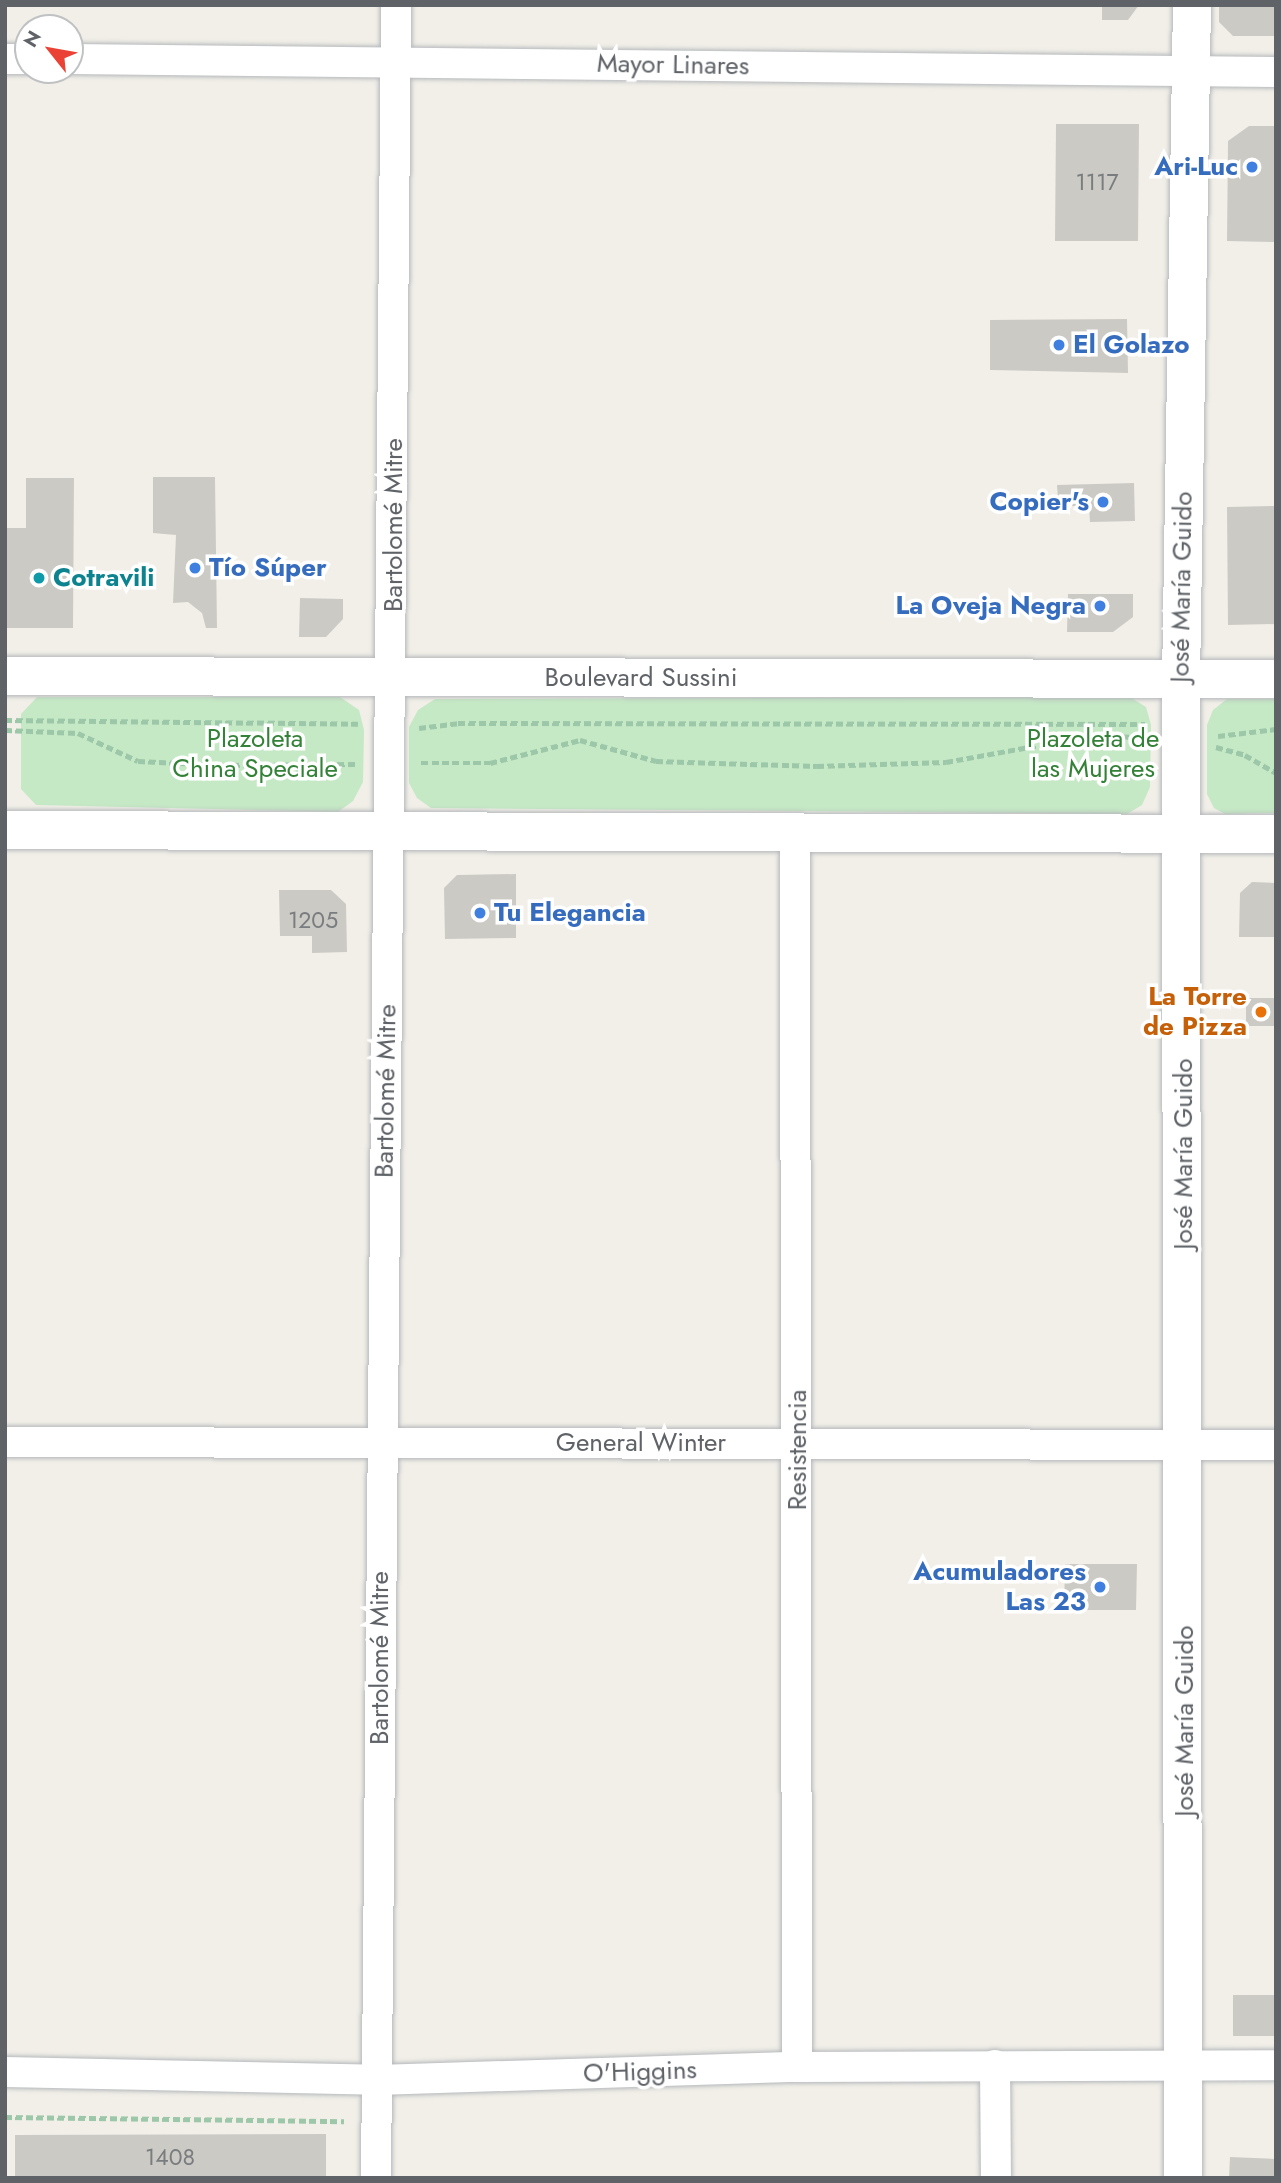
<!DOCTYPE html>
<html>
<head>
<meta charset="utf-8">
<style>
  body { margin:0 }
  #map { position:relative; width:1281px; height:2183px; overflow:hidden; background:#f1efe8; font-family:Jost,sans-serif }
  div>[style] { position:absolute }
  .green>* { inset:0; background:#c5e8c5 }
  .building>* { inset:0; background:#cccac5 }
  .path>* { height:4.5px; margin-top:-2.25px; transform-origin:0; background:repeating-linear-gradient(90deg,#9cc7a9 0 7px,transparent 0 10.5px) }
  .roads { filter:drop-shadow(0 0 2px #b5b8bc) drop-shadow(0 0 2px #b5b8bc) }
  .street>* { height:30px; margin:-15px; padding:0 15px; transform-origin:15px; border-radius:15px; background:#fff }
  .secondary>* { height:38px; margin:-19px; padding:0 19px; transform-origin:19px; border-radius:19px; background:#fff }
  .dots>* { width:19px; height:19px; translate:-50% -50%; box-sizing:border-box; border:4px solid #fff; border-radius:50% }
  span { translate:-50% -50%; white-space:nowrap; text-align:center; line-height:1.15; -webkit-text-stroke:7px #fff; paint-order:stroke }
  .number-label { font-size:23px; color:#7a7d7f }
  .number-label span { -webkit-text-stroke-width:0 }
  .street-label { font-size:26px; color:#5f6368 }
  .shop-label { font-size:26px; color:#366cbe; font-weight:700 }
  .right { translate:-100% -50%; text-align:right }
  .left { translate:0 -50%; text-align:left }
  .culture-label { font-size:26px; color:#0d838f; font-weight:700 }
  .park-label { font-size:26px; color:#348238 }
  .food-label { font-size:26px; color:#c56008; font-weight:700 }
  .frame { position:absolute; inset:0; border:7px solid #5f6368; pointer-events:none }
  .north { position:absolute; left:14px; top:14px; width:70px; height:70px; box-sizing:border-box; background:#fff; border:2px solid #bfc1c3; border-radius:50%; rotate:301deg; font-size:19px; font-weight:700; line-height:28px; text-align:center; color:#5f6368 }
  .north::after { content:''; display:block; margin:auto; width:24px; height:32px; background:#ea4335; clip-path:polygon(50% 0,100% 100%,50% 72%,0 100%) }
</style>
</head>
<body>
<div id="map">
  <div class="green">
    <div style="clip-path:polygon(37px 697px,340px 697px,359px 710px,364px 730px,363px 782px,353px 801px,338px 812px,36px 805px,21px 789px,21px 714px)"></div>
    <div style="clip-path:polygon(1130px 697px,1146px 707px,1151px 725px,1150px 787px,1142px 805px,1127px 814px,431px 808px,417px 798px,409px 783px,409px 727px,418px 710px,435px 699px)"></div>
    <div style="clip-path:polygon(1227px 699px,1276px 699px,1276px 813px,1225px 814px,1214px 808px,1207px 794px,1207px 725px,1213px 710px)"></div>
  </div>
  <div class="building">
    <div style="clip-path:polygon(1102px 5px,1139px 5px,1128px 20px,1102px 20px)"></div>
    <div style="clip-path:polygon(1219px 5px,1276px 5px,1276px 36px,1233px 36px,1219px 22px)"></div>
    <div style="clip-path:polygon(1056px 124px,1139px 124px,1138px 241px,1055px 241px)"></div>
    <div style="clip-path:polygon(1249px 126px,1276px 126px,1276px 242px,1227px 241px,1228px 141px)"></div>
    <div style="clip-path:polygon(1127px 319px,1128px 373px,990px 370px,990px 320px)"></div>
    <div style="clip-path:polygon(153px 477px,215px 477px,217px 628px,206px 628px,202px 613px,188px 602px,173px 603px,176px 535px,153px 533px)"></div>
    <div style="clip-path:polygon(26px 478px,74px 478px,73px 628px,5px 628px,5px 528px,26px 528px)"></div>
    <div style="clip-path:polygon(1134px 483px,1135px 521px,1090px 522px,1089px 506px,1071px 506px,1071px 498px,1058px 499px,1057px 485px)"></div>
    <div style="clip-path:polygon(1276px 506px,1276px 624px,1228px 625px,1227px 507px)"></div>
    <div style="clip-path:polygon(1068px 594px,1133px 594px,1133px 617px,1113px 632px,1067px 632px)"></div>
    <div style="clip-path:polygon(300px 598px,343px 599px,343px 619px,326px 637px,299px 637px)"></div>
    <div style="clip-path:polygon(516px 874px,516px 938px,445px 939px,444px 888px,457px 875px)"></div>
    <div style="clip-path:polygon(1252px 882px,1276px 883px,1276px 937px,1239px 937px,1240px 893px)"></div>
    <div style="clip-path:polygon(279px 890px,331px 890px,346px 904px,347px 952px,312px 953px,312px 936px,280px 936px)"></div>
    <div style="clip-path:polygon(1246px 998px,1276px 998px,1276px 1026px,1246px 1026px)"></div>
    <div style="clip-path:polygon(1065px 1564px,1137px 1564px,1136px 1610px,1064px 1610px)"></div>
    <div style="clip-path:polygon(1233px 1995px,1276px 1995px,1276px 2036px,1233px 2036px)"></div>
    <div style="clip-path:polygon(326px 2134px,326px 2178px,15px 2178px,15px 2135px)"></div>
    <div style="clip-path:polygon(1230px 2157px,1276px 2159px,1276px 2178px,1229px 2178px)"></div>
  </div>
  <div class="path">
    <div style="left:5px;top:720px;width:353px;rotate:0.6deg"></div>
    <div style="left:419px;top:728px;width:39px;rotate:-7deg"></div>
    <div style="left:458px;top:723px;width:687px;rotate:0.08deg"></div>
    <div style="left:5px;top:730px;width:73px;rotate:2.4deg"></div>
    <div style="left:78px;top:733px;width:66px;rotate:25deg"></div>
    <div style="left:138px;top:761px;width:84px;rotate:2.7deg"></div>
    <div style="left:222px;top:765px;width:134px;rotate:-0.4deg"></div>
    <div style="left:1218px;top:736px;width:58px;rotate:-6.9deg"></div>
    <div style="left:1216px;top:747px;width:30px;rotate:15deg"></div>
    <div style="left:1245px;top:755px;width:36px;rotate:30deg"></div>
    <div style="left:421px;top:763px;width:69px"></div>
    <div style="left:490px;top:763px;width:93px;rotate:-14.3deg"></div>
    <div style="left:580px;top:740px;width:79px;rotate:15.4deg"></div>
    <div style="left:656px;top:761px;width:161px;rotate:1.8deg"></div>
    <div style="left:817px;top:766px;width:129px;rotate:-1.8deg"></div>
    <div style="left:946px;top:762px;width:146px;rotate:-10.2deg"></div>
    <div style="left:1090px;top:736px;width:56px;rotate:1deg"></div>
    <div style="left:5px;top:2117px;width:339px;rotate:0.7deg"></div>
  </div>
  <div class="roads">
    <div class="street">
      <div style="left:5px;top:59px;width:23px"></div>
      <div style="left:70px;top:59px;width:1206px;rotate:0.62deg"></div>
      <div style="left:795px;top:833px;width:1234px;rotate:89.91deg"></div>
      <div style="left:5px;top:1442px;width:1271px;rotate:0.14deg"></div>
      <div style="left:995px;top:2065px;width:113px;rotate:89.5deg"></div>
      <div style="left:5px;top:2072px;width:372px;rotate:1.2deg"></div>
      <div style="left:377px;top:2080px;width:420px;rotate:-1.8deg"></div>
      <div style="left:797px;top:2067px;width:479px;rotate:-0.2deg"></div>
      <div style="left:376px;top:2178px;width:2173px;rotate:-89.47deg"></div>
    </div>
    <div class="secondary">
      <div style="left:5px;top:676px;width:1271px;rotate:0.14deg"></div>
      <div style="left:5px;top:830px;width:1271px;rotate:0.18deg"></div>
      <div style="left:1183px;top:2178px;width:1498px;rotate:-90.08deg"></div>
      <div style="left:1181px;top:680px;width:675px;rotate:-89.07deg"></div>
    </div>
  </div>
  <div class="dots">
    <div style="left:1252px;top:167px;background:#3f7fe0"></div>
    <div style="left:1059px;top:345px;background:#3f7fe0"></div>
    <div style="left:1103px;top:502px;background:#3f7fe0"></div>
    <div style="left:195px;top:568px;background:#3f7fe0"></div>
    <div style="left:39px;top:578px;background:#0f9aa8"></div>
    <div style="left:1100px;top:606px;background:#3f7fe0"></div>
    <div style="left:480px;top:913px;background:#3f7fe0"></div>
    <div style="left:1261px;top:1012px;background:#e8710a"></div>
    <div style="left:1100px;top:1587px;background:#3f7fe0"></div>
  </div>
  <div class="number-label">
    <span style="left:1097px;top:182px">1117</span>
    <span style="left:313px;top:920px">1205</span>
    <span style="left:170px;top:2157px">1408</span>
  </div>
  <div class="street-label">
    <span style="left:673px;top:65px;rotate:1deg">Mayor Linares</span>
    <span style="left:394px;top:525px;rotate:-90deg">Bartolomé Mitre</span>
    <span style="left:1182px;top:587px;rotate:-89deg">José María Guido</span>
    <span style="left:641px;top:678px">Boulevard Sussini</span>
    <span style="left:386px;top:1091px;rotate:-89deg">Bartolomé Mitre</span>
    <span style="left:1184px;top:1154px;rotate:-90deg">José María Guido</span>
    <span style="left:641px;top:1443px">General Winter</span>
    <span style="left:798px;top:1450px;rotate:-90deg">Resistencia</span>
    <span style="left:380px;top:1658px;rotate:-90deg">Bartolomé Mitre</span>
    <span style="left:1185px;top:1721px;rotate:-90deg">José María Guido</span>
    <span style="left:640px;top:2072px;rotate:-2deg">O'Higgins</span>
  </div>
  <div class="shop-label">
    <span class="right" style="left:1238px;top:167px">Ari-Luc</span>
    <span class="left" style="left:1073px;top:345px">El Golazo</span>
    <span class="right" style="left:1089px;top:502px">Copier's</span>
    <span class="left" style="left:209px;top:568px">Tío Súper</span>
    <span class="right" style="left:1086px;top:606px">La Oveja Negra</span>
    <span class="left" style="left:494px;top:913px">Tu Elegancia</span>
    <span class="right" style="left:1086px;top:1587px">Acumuladores<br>Las 23</span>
  </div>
  <div class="culture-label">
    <span class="left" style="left:53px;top:578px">Cotravili</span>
  </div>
  <div class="park-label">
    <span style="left:255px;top:754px">Plazoleta<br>China Speciale</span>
    <span style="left:1093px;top:754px">Plazoleta de<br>las Mujeres</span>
  </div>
  <div class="food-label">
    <span class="right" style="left:1247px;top:1012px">La Torre<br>de Pizza</span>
  </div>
  <div class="frame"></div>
  <div class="north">N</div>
</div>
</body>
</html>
